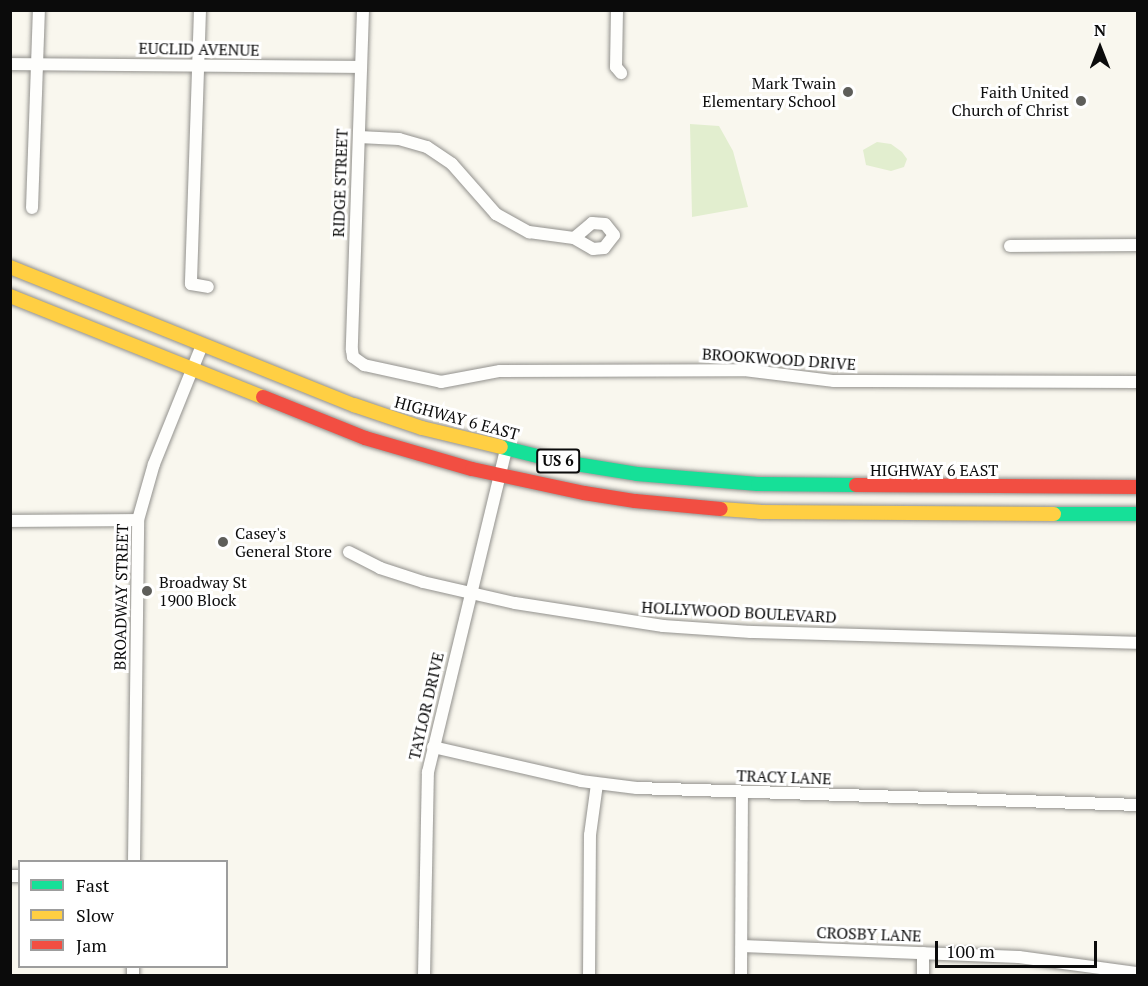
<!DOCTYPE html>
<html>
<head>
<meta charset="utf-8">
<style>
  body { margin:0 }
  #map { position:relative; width:1148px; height:986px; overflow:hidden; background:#f9f7ee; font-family:"PT Serif",serif }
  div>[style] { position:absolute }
  .green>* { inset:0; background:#e2eecf }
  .roads { filter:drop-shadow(0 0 2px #92918d) drop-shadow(0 0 2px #92918d) }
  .street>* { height:12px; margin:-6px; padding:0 6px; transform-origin:6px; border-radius:6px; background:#fefefc }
  .fast>* { height:14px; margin:-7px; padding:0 7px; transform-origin:7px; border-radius:7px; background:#16e098 }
  .slow>* { height:14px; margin:-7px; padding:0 7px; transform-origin:7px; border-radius:7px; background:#ffcf43 }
  .jam>* { height:14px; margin:-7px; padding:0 7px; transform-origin:7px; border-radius:7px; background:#f24e42 }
  .dots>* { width:16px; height:16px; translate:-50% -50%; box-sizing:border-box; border:3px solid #fff; border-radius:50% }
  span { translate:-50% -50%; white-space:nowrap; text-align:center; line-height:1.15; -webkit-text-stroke:6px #fff; paint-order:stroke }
  .shield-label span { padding:2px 4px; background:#fff; border:2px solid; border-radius:4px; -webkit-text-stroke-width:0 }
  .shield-label { font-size:15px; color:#0b0b0b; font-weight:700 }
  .street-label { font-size:16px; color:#0b0b0b }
  .poi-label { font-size:16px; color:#0b0b0b }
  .right { translate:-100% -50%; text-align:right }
  .left { translate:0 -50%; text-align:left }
  .frame { position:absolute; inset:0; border:12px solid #0b0b0b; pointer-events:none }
  .legend { position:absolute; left:18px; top:860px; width:210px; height:108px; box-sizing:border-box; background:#fff; border:2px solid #9d9d9d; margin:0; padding:8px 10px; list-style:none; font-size:18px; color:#0b0b0b }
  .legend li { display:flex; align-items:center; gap:12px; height:30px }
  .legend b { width:30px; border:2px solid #9d9d9d }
  .north { position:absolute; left:1070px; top:18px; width:60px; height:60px; -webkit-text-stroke:4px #fff; paint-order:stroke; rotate:0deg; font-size:16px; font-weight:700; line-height:24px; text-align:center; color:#0b0b0b }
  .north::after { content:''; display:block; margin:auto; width:21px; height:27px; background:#0b0b0b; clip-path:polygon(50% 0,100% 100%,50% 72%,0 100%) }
  .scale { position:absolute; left:935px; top:941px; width:162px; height:27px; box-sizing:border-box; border:3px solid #0b0b0b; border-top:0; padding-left:8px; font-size:18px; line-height:21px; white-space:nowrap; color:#0b0b0b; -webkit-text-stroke:4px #fff; paint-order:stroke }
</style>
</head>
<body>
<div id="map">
  <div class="green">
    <div style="clip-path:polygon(690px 124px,719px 126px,733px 151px,748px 207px,692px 217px)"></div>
    <div style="clip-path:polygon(877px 142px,891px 144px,902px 152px,907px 159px,904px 167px,891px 171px,866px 165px,863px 150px)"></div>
  </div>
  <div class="roads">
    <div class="street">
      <div style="left:200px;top:10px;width:274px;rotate:91.9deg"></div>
      <div style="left:191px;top:284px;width:17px;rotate:10deg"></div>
      <div style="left:363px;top:10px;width:340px;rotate:91.9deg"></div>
      <div style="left:352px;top:350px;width:7px;rotate:82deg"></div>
      <div style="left:353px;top:357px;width:14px;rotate:36deg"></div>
      <div style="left:364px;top:365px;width:79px;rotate:12.4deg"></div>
      <div style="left:441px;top:382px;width:60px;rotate:-10.6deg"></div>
      <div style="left:500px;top:371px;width:244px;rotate:-0.2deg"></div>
      <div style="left:744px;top:370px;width:91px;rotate:7deg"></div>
      <div style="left:834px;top:381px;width:304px;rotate:0.2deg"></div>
      <div style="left:617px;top:10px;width:57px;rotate:91deg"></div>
      <div style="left:616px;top:67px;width:8px;rotate:50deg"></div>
      <div style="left:10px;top:64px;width:351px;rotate:0.5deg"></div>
      <div style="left:359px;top:137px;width:40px;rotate:2.9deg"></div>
      <div style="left:399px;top:139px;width:29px;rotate:16deg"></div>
      <div style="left:427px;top:147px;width:30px;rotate:34deg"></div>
      <div style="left:452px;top:164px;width:67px;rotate:48.7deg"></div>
      <div style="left:496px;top:214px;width:38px;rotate:29deg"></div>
      <div style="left:529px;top:232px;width:45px;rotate:7.6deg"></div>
      <div style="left:574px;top:238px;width:22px;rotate:30deg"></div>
      <div style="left:593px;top:249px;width:11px;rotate:-5deg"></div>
      <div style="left:604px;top:248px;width:16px;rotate:-52deg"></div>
      <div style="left:614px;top:235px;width:14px;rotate:-129deg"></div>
      <div style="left:605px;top:224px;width:13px;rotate:-176deg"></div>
      <div style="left:592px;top:223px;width:23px;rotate:140deg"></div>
      <div style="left:32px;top:208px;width:198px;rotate:-88deg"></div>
      <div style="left:1010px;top:246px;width:128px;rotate:-0.4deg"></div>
      <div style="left:10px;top:521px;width:128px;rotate:-0.4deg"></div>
      <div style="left:349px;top:552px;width:35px;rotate:27deg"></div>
      <div style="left:380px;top:568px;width:45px;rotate:18deg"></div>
      <div style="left:423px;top:582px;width:94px;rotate:12.9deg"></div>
      <div style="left:515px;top:603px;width:150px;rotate:8.8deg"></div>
      <div style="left:663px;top:626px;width:88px;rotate:3.9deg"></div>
      <div style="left:751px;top:632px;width:387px;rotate:1.6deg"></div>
      <div style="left:433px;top:747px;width:152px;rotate:12.9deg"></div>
      <div style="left:581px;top:781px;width:56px;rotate:7.1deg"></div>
      <div style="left:637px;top:788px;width:501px;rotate:1.94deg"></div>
      <div style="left:134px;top:862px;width:342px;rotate:-89.3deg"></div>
      <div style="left:138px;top:520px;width:58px;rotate:-74.1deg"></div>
      <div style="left:154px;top:464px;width:128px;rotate:-68deg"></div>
      <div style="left:10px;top:876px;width:10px"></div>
      <div style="left:742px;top:946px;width:277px;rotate:2.3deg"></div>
      <div style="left:1019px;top:957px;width:120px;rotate:7.7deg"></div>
      <div style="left:133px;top:976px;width:10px;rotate:-90deg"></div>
      <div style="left:424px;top:976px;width:204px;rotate:-88.9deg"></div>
      <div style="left:428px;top:772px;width:331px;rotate:-76.4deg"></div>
      <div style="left:589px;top:976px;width:141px;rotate:-89.6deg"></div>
      <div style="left:590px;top:835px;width:51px;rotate:-82.2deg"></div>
      <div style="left:741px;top:976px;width:184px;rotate:-89.7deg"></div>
      <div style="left:923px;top:976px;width:23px;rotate:-90deg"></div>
    </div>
    <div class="fast">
      <div style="left:501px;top:447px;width:58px;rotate:14deg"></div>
      <div style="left:557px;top:461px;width:81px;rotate:9.2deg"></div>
      <div style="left:637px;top:474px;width:121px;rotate:4.7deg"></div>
      <div style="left:758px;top:484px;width:98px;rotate:0.6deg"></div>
      <div style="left:1054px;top:514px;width:84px"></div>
    </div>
    <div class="slow">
      <div style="left:10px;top:267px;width:371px;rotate:21.9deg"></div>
      <div style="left:354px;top:405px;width:72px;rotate:18.7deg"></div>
      <div style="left:422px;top:428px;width:81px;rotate:13.5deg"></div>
      <div style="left:10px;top:296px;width:272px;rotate:21.8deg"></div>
      <div style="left:721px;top:509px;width:39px;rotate:4deg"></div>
      <div style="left:760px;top:512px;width:294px;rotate:0.4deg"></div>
    </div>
    <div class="jam">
      <div style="left:263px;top:397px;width:110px;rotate:21.9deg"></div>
      <div style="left:365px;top:438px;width:111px;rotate:16.2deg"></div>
      <div style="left:472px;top:469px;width:115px;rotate:12.1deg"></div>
      <div style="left:584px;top:493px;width:52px;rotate:8.9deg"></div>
      <div style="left:635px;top:501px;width:86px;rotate:5.3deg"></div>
      <div style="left:856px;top:485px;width:282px;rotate:0.4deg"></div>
    </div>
  </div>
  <div class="dots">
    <div style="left:848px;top:92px;background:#5e5e5a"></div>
    <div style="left:1081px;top:101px;background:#5e5e5a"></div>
    <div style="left:223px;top:542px;background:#5e5e5a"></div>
    <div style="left:147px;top:591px;background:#5e5e5a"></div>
  </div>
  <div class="shield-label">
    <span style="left:558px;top:461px">US 6</span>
  </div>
  <div class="street-label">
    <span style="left:199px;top:49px;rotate:1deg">EUCLID AVENUE</span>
    <span style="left:340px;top:183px;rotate:-88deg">RIDGE STREET</span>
    <span style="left:779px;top:359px;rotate:4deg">BROOKWOOD DRIVE</span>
    <span style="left:457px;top:418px;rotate:15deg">HIGHWAY 6 EAST</span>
    <span style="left:934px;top:470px">HIGHWAY 6 EAST</span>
    <span style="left:121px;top:597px;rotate:-89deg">BROADWAY STREET</span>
    <span style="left:739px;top:612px;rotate:3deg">HOLLYWOOD BOULEVARD</span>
    <span style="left:426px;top:706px;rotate:-77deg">TAYLOR DRIVE</span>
    <span style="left:784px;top:777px;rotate:2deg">TRACY LANE</span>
    <span style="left:869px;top:934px;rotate:2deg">CROSBY LANE</span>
  </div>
  <div class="poi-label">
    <span class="right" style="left:836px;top:92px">Mark Twain<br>Elementary School</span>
    <span class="right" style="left:1069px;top:101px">Faith United<br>Church of Christ</span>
    <span class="left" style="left:235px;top:542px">Casey's<br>General Store</span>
    <span class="left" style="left:159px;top:591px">Broadway St<br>1900 Block</span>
  </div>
  <div class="frame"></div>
  <ul class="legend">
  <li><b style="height:8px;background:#16e098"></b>Fast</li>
  <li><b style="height:8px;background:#ffcf43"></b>Slow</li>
  <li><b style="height:8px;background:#f24e42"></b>Jam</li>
  </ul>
  <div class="north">N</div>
  <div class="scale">100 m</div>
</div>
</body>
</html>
